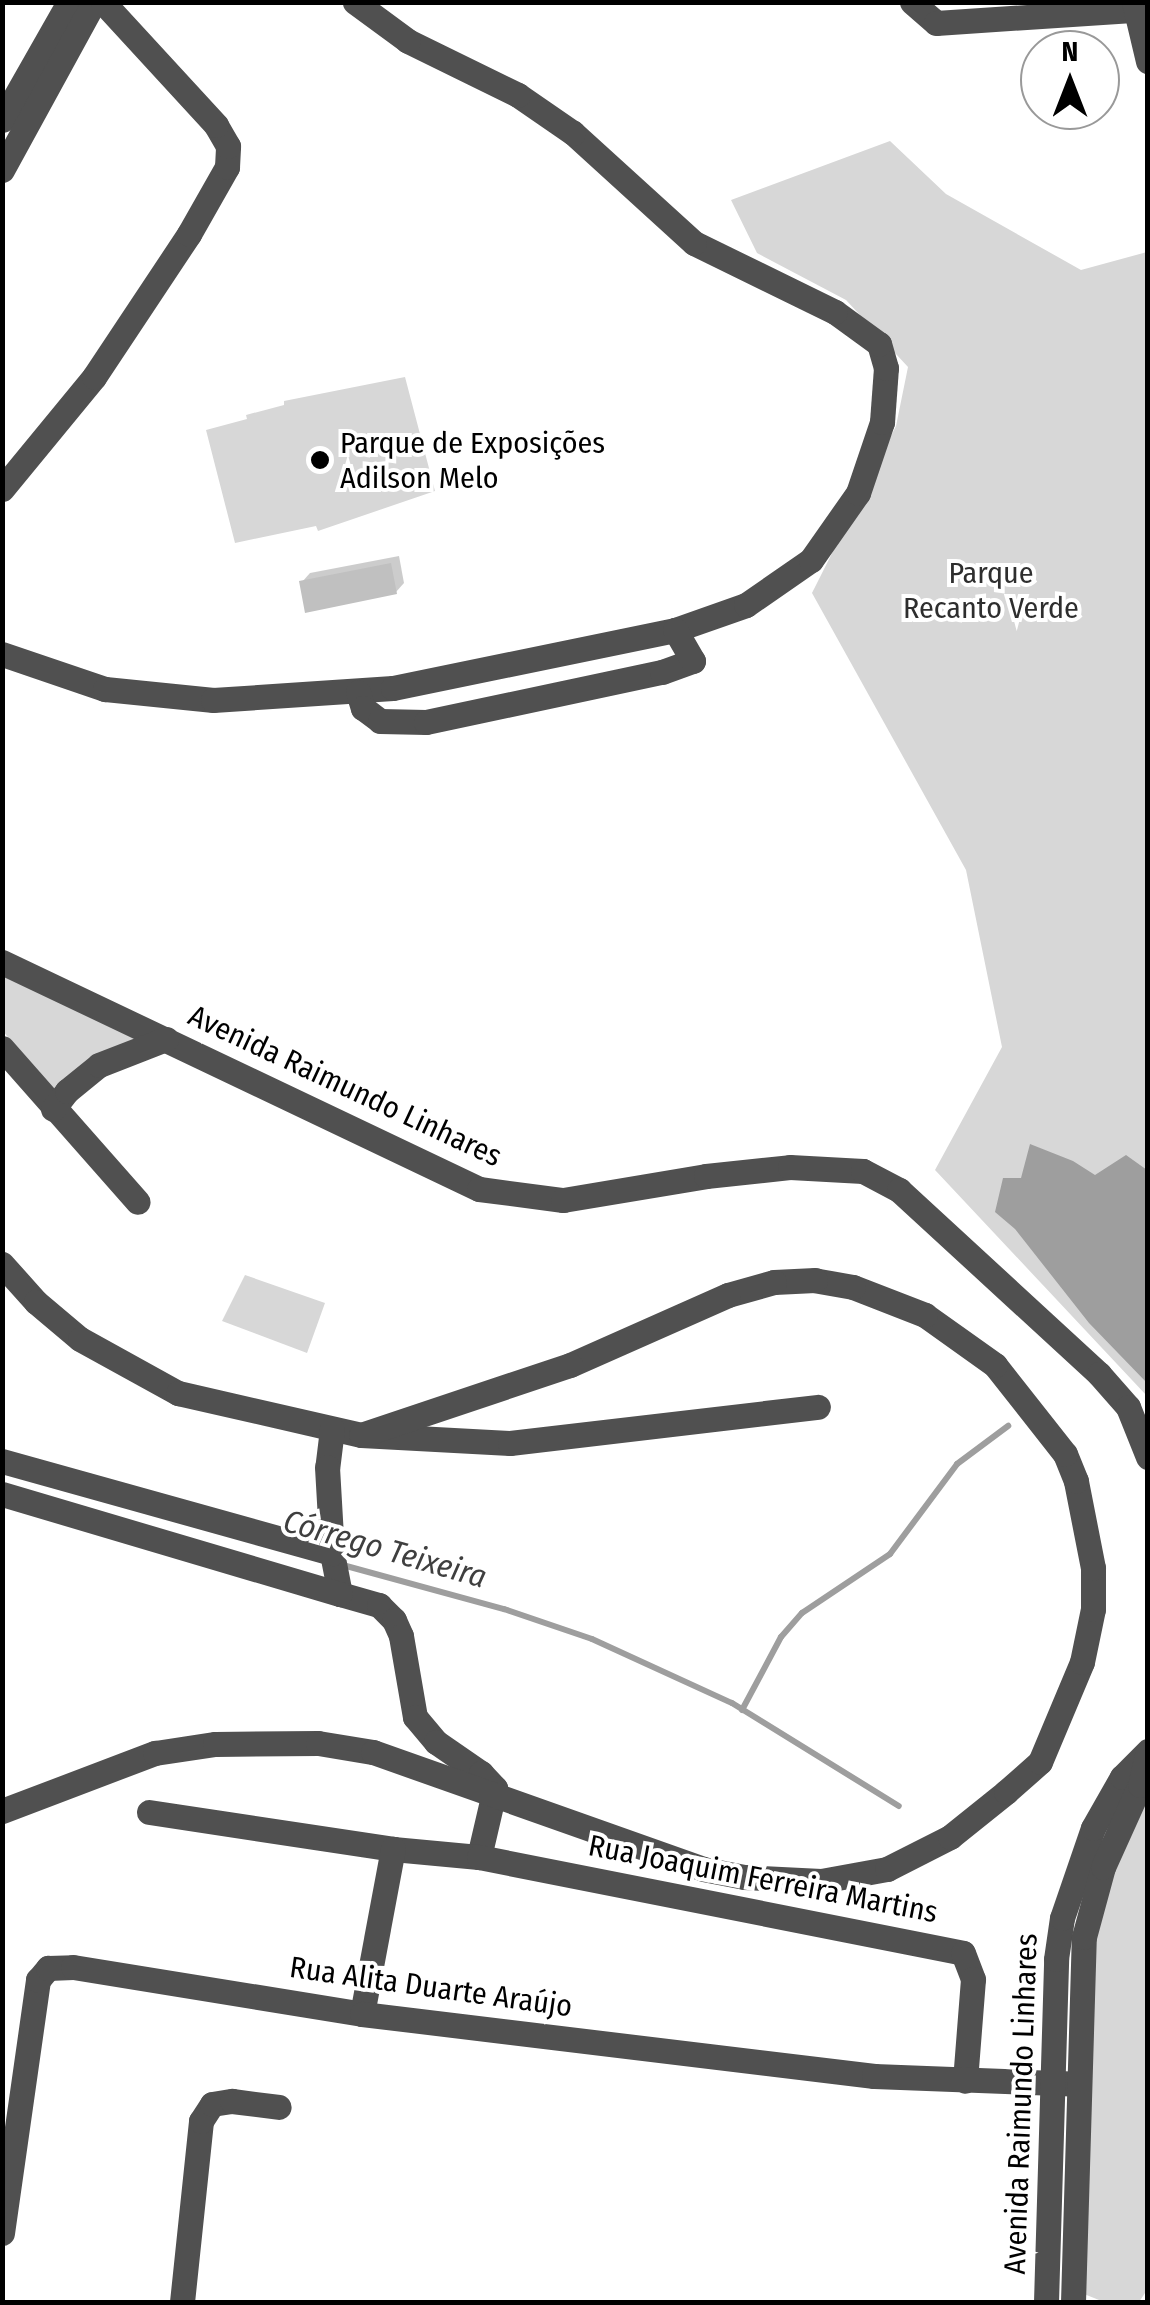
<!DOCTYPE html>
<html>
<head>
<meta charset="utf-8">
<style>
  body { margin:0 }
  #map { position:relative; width:1150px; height:2305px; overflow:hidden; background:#fff; font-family:"Fira Sans Condensed",sans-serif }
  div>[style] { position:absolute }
  .green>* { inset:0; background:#d7d7d7 }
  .water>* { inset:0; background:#9e9e9e }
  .shadow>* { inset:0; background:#0003 }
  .stream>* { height:6px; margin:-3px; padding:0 3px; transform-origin:3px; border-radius:3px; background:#9e9e9e }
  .building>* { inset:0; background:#c0c0c0 }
  .minor>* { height:25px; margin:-12.5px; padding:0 12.5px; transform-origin:12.5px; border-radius:12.5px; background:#505050 }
  .dots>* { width:28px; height:28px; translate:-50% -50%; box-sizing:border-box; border:5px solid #fff; border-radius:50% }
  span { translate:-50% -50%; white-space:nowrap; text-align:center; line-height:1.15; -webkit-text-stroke:8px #fff; paint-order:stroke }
  .poi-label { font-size:30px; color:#000 }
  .left { translate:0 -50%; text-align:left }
  .park-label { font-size:30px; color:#2e2e2e }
  .street-label { font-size:30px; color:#000 }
  .water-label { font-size:32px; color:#3f3f3f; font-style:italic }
  .frame { position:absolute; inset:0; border:5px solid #000; pointer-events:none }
  .north { position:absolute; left:1020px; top:30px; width:100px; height:100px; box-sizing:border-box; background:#fff; border:2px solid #999; border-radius:50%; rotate:0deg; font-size:28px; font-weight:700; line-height:40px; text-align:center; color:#000 }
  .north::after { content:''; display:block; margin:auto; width:35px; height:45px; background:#000; clip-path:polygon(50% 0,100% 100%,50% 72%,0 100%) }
</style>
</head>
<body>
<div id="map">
  <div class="green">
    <div style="clip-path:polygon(890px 141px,946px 194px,1081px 270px,1147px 252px,1147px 1396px,935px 1170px,1002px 1047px,966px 870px,812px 593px,896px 426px,908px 367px,846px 300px,757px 253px,731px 200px)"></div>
    <div style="clip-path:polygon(405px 377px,435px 491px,318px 531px,316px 526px,235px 543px,206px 430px,247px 419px,246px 415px,284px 405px,284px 401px)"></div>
    <div style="clip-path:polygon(2px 974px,144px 1035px,50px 1091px,3px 1031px)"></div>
    <div style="clip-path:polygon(245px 1275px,325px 1303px,307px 1353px,222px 1321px)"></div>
    <div style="clip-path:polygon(1147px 1770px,1147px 2290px,1139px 2302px,1104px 2302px,1079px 2292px,1084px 1953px)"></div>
  </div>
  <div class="water">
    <div style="clip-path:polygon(1030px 1144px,1073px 1161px,1095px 1175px,1126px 1155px,1147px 1170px,1147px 1383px,1089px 1323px,1015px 1229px,995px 1212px,1003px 1178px,1021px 1178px)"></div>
  </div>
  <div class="shadow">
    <div style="clip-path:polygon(399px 556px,404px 583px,396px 592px,302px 582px,310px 573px)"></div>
  </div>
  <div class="stream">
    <div style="left:339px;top:1564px;width:171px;rotate:15.3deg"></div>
    <div style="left:504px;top:1609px;width:93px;rotate:18.8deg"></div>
    <div style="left:592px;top:1639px;width:154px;rotate:24.6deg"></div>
    <div style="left:732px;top:1703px;width:196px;rotate:31.7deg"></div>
    <div style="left:742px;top:1710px;width:83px;rotate:-61.9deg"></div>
    <div style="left:781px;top:1637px;width:32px;rotate:-49deg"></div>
    <div style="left:802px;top:1613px;width:106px;rotate:-33.8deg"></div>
    <div style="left:890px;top:1554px;width:112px;rotate:-53.3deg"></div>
    <div style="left:957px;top:1464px;width:64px;rotate:-36.7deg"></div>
  </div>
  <div class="building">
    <div style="clip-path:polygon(391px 563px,397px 594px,305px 613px,299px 581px)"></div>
  </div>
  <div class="minor">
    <div style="left:912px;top:2px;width:32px;rotate:41deg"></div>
    <div style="left:936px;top:23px;width:212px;rotate:-3.8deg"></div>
    <div style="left:1134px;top:2px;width:61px;rotate:76.7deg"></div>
    <div style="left:2px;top:120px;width:136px;rotate:-60.4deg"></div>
    <div style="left:2px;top:170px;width:192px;rotate:-61.3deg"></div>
    <div style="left:2px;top:489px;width:145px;rotate:-50.6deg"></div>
    <div style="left:94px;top:377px;width:172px;rotate:-56.4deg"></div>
    <div style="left:189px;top:234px;width:77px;rotate:-60.4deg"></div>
    <div style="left:227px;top:167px;width:21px;rotate:-87deg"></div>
    <div style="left:228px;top:146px;width:24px;rotate:-120deg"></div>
    <div style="left:216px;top:125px;width:167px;rotate:-132.6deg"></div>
    <div style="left:2px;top:654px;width:109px;rotate:18.8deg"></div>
    <div style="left:105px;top:689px;width:109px;rotate:5.8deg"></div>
    <div style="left:213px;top:700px;width:180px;rotate:-3.8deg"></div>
    <div style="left:393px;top:688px;width:288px;rotate:-11.6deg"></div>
    <div style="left:675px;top:630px;width:75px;rotate:-19.4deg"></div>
    <div style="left:746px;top:605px;width:79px;rotate:-34.7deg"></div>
    <div style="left:811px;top:560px;width:82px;rotate:-55deg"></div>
    <div style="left:858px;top:493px;width:75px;rotate:-71.3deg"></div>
    <div style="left:882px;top:422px;width:54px;rotate:-85.8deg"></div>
    <div style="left:886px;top:368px;width:25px;rotate:-106deg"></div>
    <div style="left:879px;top:344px;width:54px;rotate:-144deg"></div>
    <div style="left:835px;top:312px;width:157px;rotate:-153.9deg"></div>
    <div style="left:694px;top:243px;width:164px;rotate:-137.7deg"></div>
    <div style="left:573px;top:133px;width:67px;rotate:-145.4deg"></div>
    <div style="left:518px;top:95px;width:123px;rotate:-153.9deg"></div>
    <div style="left:408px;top:41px;width:66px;rotate:-143.7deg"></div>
    <div style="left:358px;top:692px;width:17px;rotate:73deg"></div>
    <div style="left:363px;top:708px;width:21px;rotate:37deg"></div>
    <div style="left:380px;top:721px;width:46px;rotate:1.2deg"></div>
    <div style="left:426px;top:722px;width:241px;rotate:-12deg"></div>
    <div style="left:662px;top:672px;width:33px;rotate:-20deg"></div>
    <div style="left:693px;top:661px;width:36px;rotate:-120deg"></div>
    <div style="left:2px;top:962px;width:528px;rotate:25.45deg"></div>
    <div style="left:479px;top:1189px;width:85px;rotate:7.5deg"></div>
    <div style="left:563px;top:1200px;width:145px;rotate:-9.5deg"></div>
    <div style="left:706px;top:1176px;width:84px;rotate:-6.1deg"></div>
    <div style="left:790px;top:1167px;width:73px;rotate:3.1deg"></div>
    <div style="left:863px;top:1171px;width:41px;rotate:27.8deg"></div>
    <div style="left:899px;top:1190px;width:272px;rotate:42.6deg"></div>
    <div style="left:1099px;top:1374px;width:44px;rotate:48.7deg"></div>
    <div style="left:1128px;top:1407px;width:54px;rotate:68.2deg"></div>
    <div style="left:2px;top:1048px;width:205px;rotate:48.6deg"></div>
    <div style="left:53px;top:1109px;width:23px;rotate:-52deg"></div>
    <div style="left:67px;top:1091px;width:41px;rotate:-39.1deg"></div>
    <div style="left:99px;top:1065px;width:72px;rotate:-21.2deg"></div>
    <div style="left:2px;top:1264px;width:51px;rotate:48.2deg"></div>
    <div style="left:36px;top:1302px;width:57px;rotate:40.1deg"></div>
    <div style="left:80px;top:1339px;width:112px;rotate:28.9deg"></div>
    <div style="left:178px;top:1393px;width:188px;rotate:12.9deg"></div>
    <div style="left:361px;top:1435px;width:149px;rotate:3.1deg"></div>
    <div style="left:510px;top:1443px;width:310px;rotate:-6.7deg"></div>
    <div style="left:332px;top:1429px;width:38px;rotate:97deg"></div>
    <div style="left:327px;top:1467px;width:86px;rotate:86.7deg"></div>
    <div style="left:332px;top:1553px;width:42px;rotate:79deg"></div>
    <div style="left:340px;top:1594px;width:41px;rotate:15.8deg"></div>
    <div style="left:379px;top:1605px;width:21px;rotate:45deg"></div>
    <div style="left:394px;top:1620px;width:17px;rotate:66deg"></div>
    <div style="left:401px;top:1636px;width:82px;rotate:80.2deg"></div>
    <div style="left:415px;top:1717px;width:33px;rotate:50deg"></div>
    <div style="left:436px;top:1742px;width:55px;rotate:34.6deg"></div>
    <div style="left:481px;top:1773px;width:21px;rotate:47deg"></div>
    <div style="left:495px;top:1788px;width:71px;rotate:103.1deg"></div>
    <div style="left:2px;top:1461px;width:343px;rotate:15.6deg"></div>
    <div style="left:2px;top:1494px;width:352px;rotate:16.5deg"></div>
    <div style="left:2px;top:1811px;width:164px;rotate:-20.8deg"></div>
    <div style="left:155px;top:1753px;width:61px;rotate:-8.5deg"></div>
    <div style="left:215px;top:1744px;width:103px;rotate:-0.6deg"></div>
    <div style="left:318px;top:1743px;width:56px;rotate:9.3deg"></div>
    <div style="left:373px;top:1752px;width:350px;rotate:19.5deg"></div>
    <div style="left:703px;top:1869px;width:42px;rotate:11deg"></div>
    <div style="left:744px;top:1877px;width:77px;rotate:3deg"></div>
    <div style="left:821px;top:1881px;width:67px;rotate:-10.3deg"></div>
    <div style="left:887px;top:1869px;width:71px;rotate:-26.9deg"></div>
    <div style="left:950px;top:1837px;width:72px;rotate:-38.8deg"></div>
    <div style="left:1006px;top:1792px;width:45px;rotate:-41.4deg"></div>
    <div style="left:1040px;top:1762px;width:108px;rotate:-67.2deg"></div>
    <div style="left:1082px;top:1662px;width:54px;rotate:-78.3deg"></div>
    <div style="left:1093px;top:1609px;width:41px;rotate:-90deg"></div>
    <div style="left:1093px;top:1568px;width:89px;rotate:-101.1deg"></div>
    <div style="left:1076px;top:1481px;width:29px;rotate:-112deg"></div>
    <div style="left:1065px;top:1454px;width:113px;rotate:-128.2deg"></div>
    <div style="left:995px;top:1365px;width:86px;rotate:-144.5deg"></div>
    <div style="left:925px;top:1315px;width:77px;rotate:-158.7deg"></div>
    <div style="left:853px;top:1287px;width:39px;rotate:-170deg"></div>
    <div style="left:815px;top:1280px;width:41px;rotate:177.2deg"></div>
    <div style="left:774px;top:1282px;width:48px;rotate:164.2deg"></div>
    <div style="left:728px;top:1295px;width:173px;rotate:156.1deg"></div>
    <div style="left:570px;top:1365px;width:220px;rotate:161.5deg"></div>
    <div style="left:149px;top:1812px;width:247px;rotate:8.6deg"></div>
    <div style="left:393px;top:1849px;width:86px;rotate:5.3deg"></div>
    <div style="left:479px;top:1857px;width:493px;rotate:11.2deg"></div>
    <div style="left:963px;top:1953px;width:28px;rotate:69deg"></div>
    <div style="left:973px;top:1979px;width:102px;rotate:94.5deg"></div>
    <div style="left:362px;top:2014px;width:168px;rotate:-79.4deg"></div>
    <div style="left:2px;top:2233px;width:256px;rotate:-81.9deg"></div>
    <div style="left:38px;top:1980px;width:16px;rotate:-50deg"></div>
    <div style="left:48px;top:1968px;width:25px;rotate:-2deg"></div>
    <div style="left:73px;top:1967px;width:293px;rotate:9.2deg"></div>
    <div style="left:362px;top:2014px;width:516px;rotate:6.9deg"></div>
    <div style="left:874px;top:2076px;width:204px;rotate:2.2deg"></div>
    <div style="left:182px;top:2302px;width:182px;rotate:-84deg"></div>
    <div style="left:201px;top:2121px;width:20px;rotate:-57deg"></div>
    <div style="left:212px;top:2104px;width:20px;rotate:-9deg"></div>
    <div style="left:232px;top:2101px;width:47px;rotate:7.3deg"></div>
    <div style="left:1046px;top:2302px;width:343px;rotate:-88.3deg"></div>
    <div style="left:1056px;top:1959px;width:41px;rotate:-81.7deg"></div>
    <div style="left:1062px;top:1918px;width:95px;rotate:-71deg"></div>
    <div style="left:1093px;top:1828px;width:59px;rotate:-60.4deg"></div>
    <div style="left:1122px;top:1777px;width:37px;rotate:-45deg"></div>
    <div style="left:1073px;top:2302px;width:365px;rotate:-88.3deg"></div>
    <div style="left:1084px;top:1937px;width:73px;rotate:-74.8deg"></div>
    <div style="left:1103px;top:1867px;width:90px;rotate:-65.7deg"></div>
    <div style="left:1140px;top:1785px;width:32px;rotate:-77deg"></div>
  </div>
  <div class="dots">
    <div style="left:320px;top:460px;background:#000"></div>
  </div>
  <div class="poi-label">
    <span class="left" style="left:340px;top:460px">Parque de Exposições<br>Adilson Melo</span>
  </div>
  <div class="park-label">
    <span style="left:991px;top:590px">Parque<br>Recanto Verde</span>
  </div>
  <div class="street-label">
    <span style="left:345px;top:1086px;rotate:25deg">Avenida Raimundo Linhares</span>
    <span style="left:763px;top:1879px;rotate:11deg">Rua Joaquim Ferreira Martins</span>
    <span style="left:431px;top:1987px;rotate:8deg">Rua Alita Duarte Araújo</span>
    <span style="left:1021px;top:2104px;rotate:-88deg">Avenida Raimundo Linhares</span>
  </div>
  <div class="water-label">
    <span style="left:385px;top:1549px;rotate:16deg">Córrego Teixeira</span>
  </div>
  <div class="frame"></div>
  <div class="north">N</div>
</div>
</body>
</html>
